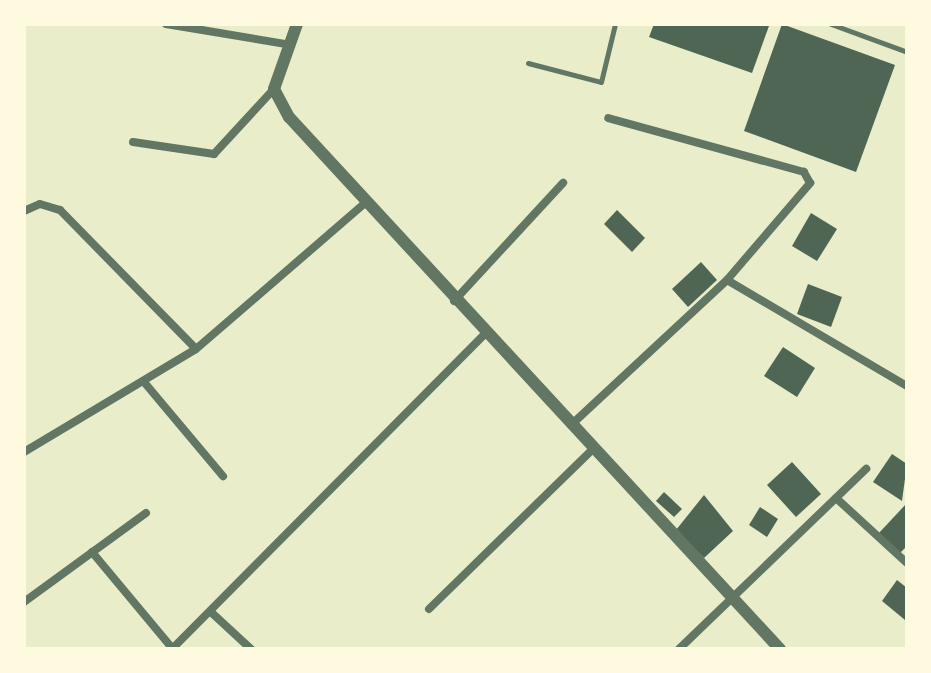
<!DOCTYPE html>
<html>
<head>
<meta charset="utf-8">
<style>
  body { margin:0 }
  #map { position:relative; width:931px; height:673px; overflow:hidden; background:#e9edc9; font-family:Figtree,sans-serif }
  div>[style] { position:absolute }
  .building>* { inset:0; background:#4f6655 }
  .service>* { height:5px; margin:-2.5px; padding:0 2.5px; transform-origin:2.5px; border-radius:2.5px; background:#617663 }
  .minor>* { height:8px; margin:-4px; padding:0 4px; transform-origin:4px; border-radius:4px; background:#617663 }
  .tertiary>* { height:12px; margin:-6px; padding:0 6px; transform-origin:6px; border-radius:6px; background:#617663 }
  span { translate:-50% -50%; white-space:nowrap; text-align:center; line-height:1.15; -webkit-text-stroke:7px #fefae0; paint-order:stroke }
  .frame { position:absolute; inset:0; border:26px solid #fefae0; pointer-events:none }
</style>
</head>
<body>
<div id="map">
  <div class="building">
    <div style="clip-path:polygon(654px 24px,763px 24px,769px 26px,752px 73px,649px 37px)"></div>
    <div style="clip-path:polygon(782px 24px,895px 65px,856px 172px,744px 131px)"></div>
    <div style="clip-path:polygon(617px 210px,645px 238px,632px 252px,604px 224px)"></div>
    <div style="clip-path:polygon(811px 213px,837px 229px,817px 261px,792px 246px)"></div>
    <div style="clip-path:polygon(701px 262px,717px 280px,688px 307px,672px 289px)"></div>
    <div style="clip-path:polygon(808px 284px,842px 297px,831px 327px,797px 314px)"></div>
    <div style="clip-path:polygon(783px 347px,815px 368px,797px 397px,764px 376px)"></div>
    <div style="clip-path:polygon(892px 454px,907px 464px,902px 501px,873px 482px)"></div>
    <div style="clip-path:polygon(792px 462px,821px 494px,796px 517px,767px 485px)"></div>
    <div style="clip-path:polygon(664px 492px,682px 509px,674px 517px,656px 501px)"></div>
    <div style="clip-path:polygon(704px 495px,733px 531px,704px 558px,676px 530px)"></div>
    <div style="clip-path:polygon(907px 503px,907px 546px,899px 554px,878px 534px)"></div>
    <div style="clip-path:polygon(760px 507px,778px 519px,767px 537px,749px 525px)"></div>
    <div style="clip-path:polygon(897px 580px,907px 588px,905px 620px,882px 601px)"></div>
  </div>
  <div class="service">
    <div style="left:831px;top:24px;width:81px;rotate:20.2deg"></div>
    <div style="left:528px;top:63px;width:75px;rotate:14.6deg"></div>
    <div style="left:601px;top:82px;width:60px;rotate:-76.4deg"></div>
  </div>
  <div class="minor">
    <div style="left:166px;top:24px;width:122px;rotate:9.5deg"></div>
    <div style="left:133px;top:142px;width:82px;rotate:8.4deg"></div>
    <div style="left:214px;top:154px;width:88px;rotate:-47.3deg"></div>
    <div style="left:24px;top:211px;width:17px;rotate:-24deg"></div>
    <div style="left:40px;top:204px;width:21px;rotate:17deg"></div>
    <div style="left:60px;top:210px;width:194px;rotate:45.6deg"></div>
    <div style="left:727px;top:280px;width:209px;rotate:30.5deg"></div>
    <div style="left:454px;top:301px;width:161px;rotate:-47.3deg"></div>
    <div style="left:144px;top:382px;width:123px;rotate:50deg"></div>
    <div style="left:571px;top:425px;width:213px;rotate:-42.9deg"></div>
    <div style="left:727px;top:280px;width:128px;rotate:-49.4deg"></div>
    <div style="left:810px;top:183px;width:13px;rotate:-119deg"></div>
    <div style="left:804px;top:172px;width:203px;rotate:-164.6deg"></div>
    <div style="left:24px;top:452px;width:200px;rotate:-30.9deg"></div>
    <div style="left:196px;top:349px;width:221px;rotate:-40.8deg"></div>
    <div style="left:836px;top:498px;width:96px;rotate:42.5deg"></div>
    <div style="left:92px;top:552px;width:125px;rotate:50.2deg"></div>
    <div style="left:24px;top:602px;width:151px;rotate:-36.1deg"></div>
    <div style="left:429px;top:609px;width:231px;rotate:-44.3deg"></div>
    <div style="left:212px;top:613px;width:53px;rotate:42.7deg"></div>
    <div style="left:172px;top:649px;width:443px;rotate:-45.2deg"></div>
    <div style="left:679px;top:649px;width:260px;rotate:-43.9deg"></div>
  </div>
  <div class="tertiary">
    <div style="left:297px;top:24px;width:69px;rotate:109.5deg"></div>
    <div style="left:274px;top:89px;width:32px;rotate:62deg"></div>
    <div style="left:289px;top:117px;width:724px;rotate:47.3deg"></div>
  </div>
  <div class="frame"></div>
</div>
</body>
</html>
